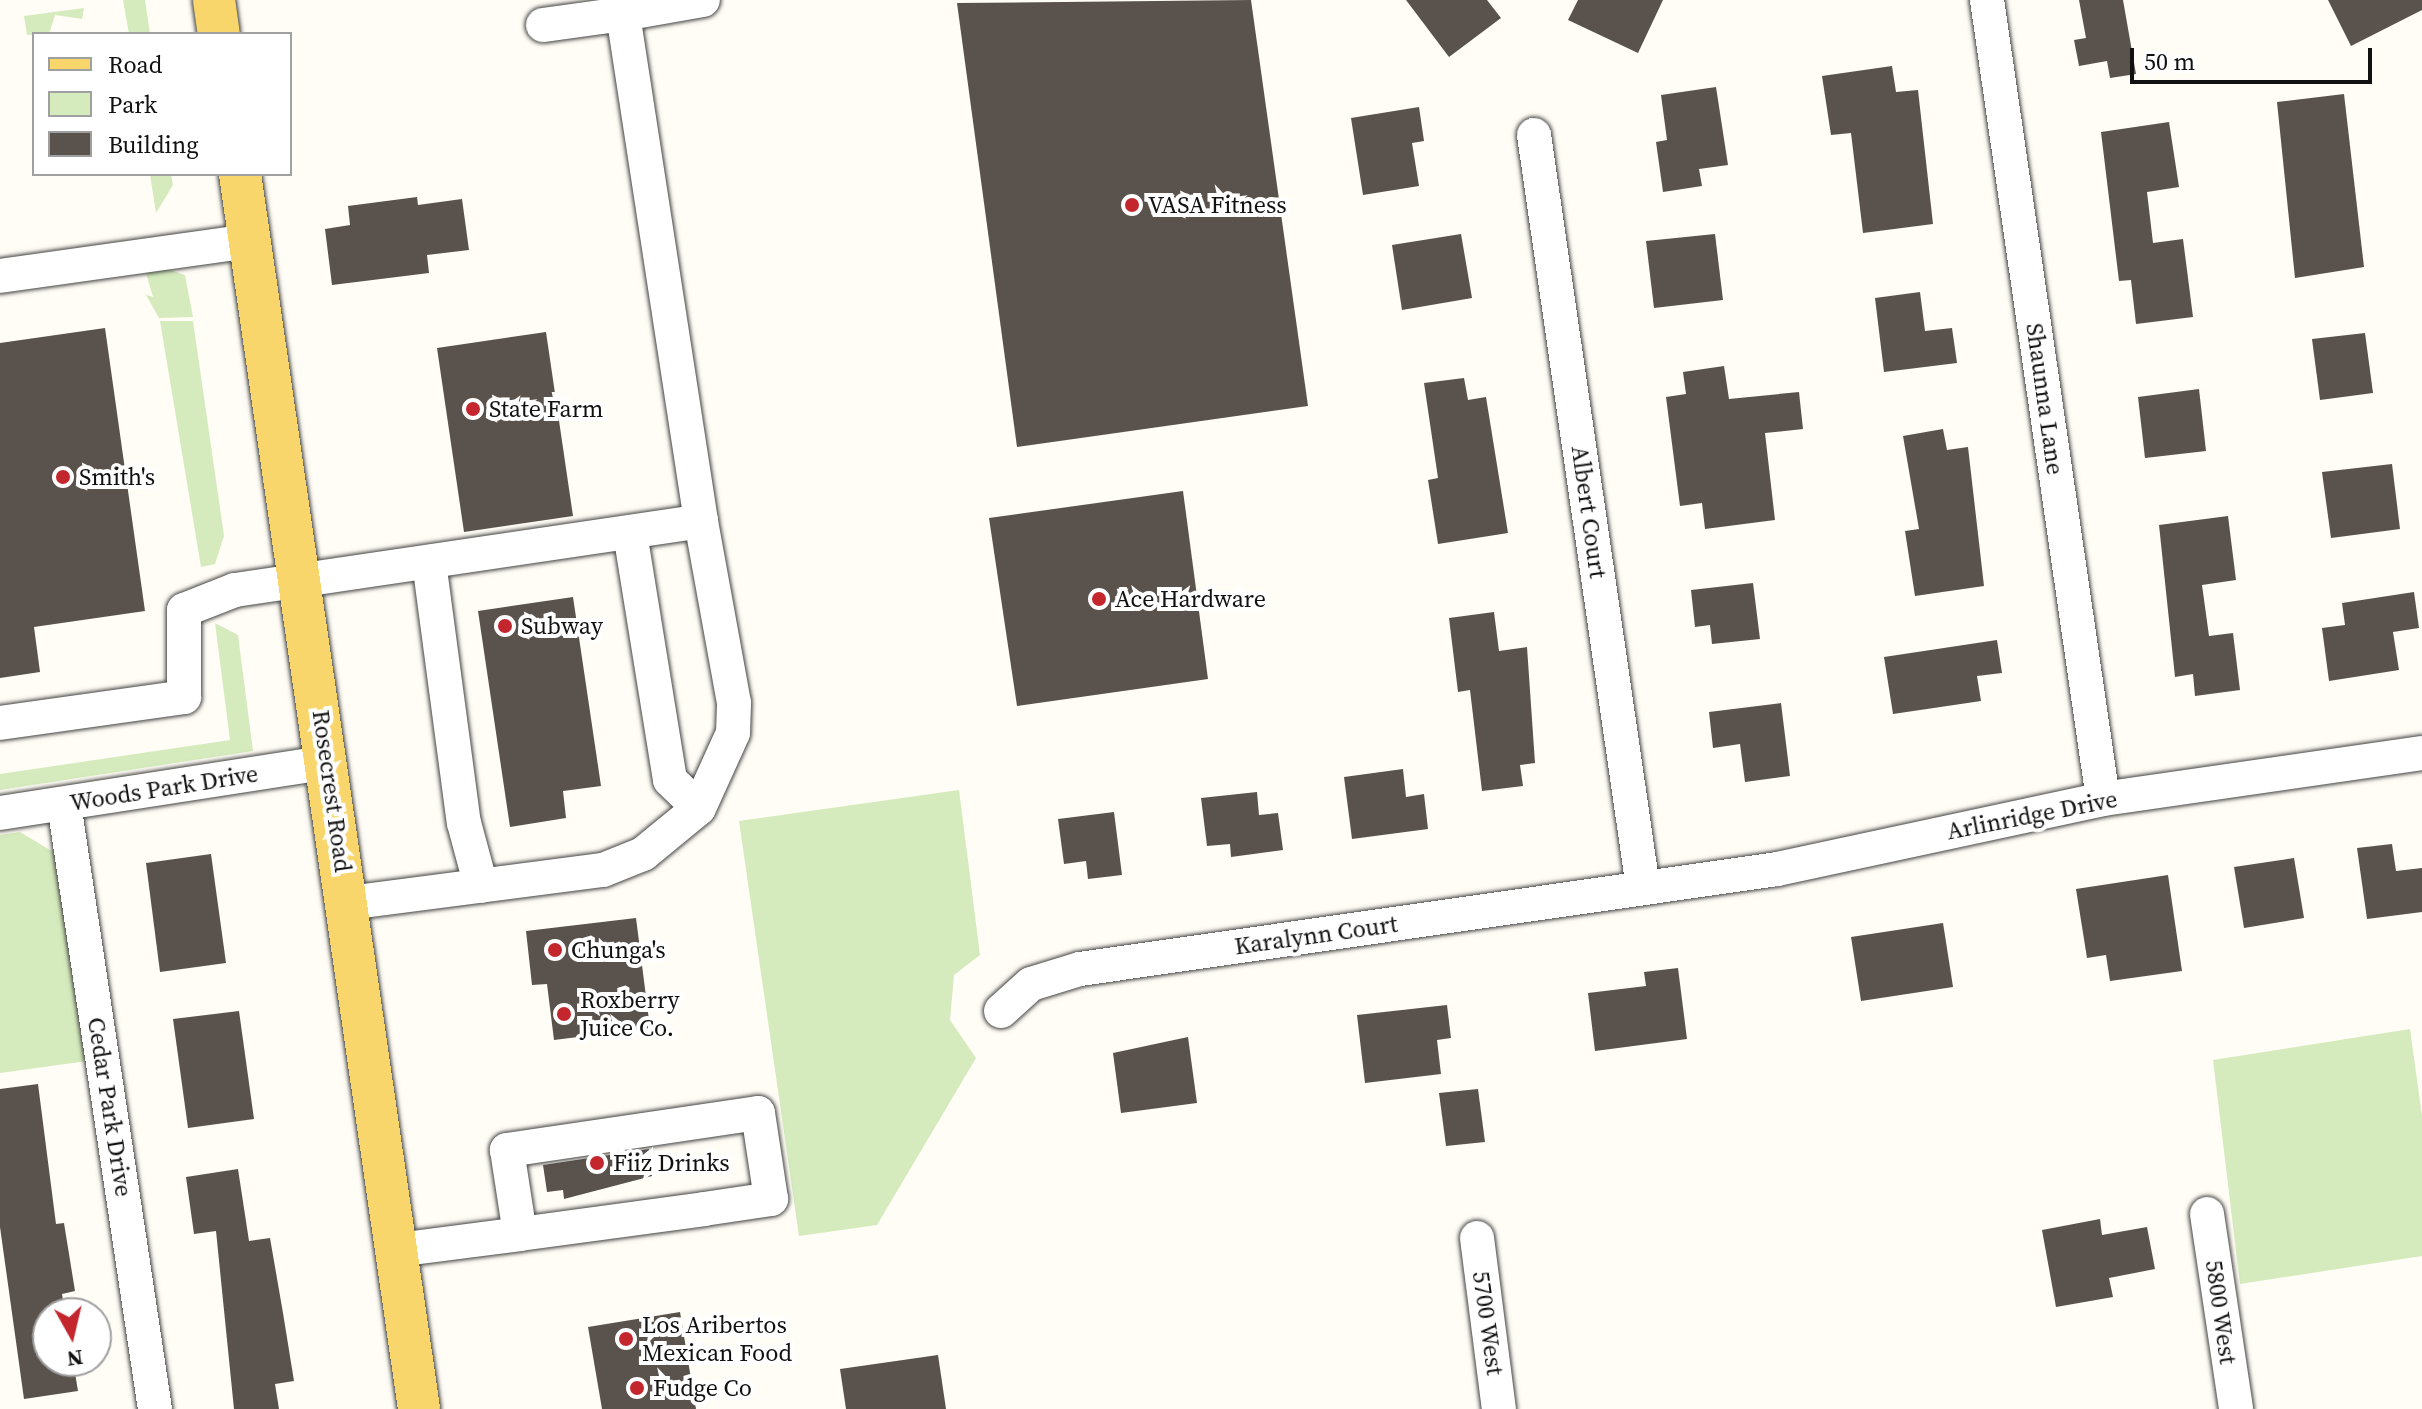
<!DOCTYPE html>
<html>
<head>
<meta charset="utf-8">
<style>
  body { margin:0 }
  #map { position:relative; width:2422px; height:1409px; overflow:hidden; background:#fffdf5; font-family:"Source Serif 4",serif }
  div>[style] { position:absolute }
  .green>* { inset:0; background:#d5ebbd }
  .building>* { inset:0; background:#5a524d }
  .roads { filter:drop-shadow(0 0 2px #444) drop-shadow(0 0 2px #444) }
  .minor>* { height:34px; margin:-17px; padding:0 17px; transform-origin:17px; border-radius:17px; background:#fff }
  .major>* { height:42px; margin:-21px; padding:0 21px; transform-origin:21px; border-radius:21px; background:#f9d66b }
  .dots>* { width:22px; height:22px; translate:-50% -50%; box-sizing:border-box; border:4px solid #fff; border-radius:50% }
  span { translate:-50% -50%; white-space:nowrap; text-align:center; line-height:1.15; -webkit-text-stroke:8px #fff; paint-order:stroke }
  .poi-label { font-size:24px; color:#111 }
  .left { translate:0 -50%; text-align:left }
  .street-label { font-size:24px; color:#111 }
  .legend { position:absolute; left:32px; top:32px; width:260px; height:144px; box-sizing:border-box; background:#fff; border:2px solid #a0a0a0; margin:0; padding:10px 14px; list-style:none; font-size:24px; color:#111 }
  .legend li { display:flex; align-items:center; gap:16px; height:40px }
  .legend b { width:40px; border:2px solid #a0a0a0 }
  .north { position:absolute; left:32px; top:1297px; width:80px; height:80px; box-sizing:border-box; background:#fff; border:2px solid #a0a0a0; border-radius:50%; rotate:172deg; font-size:22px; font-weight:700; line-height:32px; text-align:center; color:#111 }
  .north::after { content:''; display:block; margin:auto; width:28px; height:36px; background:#c4262e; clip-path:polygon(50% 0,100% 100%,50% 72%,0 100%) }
  .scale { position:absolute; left:2130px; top:48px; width:242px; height:36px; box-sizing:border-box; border:4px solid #111; border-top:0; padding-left:10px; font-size:24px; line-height:28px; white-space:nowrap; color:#111; -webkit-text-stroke:6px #fff; paint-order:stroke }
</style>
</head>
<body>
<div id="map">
  <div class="green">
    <div style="clip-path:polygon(123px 0,145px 0,150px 34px,129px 34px)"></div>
    <div style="clip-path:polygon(84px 8px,82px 19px,55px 15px,49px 34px,27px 35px,24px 16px)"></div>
    <div style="clip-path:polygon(150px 174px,171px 174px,173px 185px,156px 213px)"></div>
    <div style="clip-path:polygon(167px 269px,185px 275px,193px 317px,159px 318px,146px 295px,153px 297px,146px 273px)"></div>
    <div style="clip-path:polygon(160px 321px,193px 321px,224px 536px,215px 564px,201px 567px)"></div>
    <div style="clip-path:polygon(215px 623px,238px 635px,253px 751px,0 790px,0 774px,230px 740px)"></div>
    <div style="clip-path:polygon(959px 790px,980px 955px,954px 975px,950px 1020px,976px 1058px,877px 1225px,799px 1236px,739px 821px)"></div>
    <div style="clip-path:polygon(20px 832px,55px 853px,87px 1061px,0 1073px,0 835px)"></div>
    <div style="clip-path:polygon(2410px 1029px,2422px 1116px,2422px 1256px,2240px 1284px,2213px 1060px)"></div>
  </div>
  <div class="building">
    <div style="clip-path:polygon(1251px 0,1308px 406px,1017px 447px,957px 3px)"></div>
    <div style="clip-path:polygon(1406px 0,1487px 0,1501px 18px,1449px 57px)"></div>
    <div style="clip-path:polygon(1578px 0,1663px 0,1638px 53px,1568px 20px)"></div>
    <div style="clip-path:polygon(2079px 0,2123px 0,2136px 74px,2110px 78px,2107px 61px,2079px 66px,2074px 40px,2086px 38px)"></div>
    <div style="clip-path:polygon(2328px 0,2422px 0,2422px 10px,2351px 46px)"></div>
    <div style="clip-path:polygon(1892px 66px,1896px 92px,1918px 90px,1933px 224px,1863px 233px,1851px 133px,1831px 135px,1822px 76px)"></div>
    <div style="clip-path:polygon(1716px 87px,1728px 165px,1699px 169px,1702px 186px,1663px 192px,1656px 142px,1667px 140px,1661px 95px)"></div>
    <div style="clip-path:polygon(2344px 94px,2364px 267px,2295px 278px,2277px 102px)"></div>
    <div style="clip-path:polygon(1419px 107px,1424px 141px,1412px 143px,1419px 186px,1363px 195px,1351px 118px)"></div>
    <div style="clip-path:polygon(2169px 122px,2179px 187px,2147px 192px,2153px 243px,2183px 239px,2193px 317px,2136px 324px,2131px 280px,2119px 281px,2101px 132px)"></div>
    <div style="clip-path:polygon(417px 197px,418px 205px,462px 199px,469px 250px,427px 255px,429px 273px,332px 285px,325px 229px,350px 225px,348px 206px)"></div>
    <div style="clip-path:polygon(1461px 234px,1472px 298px,1402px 310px,1392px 245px)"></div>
    <div style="clip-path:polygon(1715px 234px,1723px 300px,1654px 308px,1646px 241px)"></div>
    <div style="clip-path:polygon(1920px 292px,1925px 331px,1952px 328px,1957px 363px,1884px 372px,1875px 298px)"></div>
    <div style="clip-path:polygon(105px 328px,145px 611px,34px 627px,40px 672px,0 678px,0 343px)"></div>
    <div style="clip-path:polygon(546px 332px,573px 516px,464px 532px,437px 348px)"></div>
    <div style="clip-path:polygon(2365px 333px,2373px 393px,2320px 400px,2312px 339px)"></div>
    <div style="clip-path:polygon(1724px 366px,1729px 399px,1799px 392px,1803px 429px,1765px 433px,1775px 520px,1705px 529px,1702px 503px,1680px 506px,1666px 397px,1686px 394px,1683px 372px)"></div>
    <div style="clip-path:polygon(1464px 378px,1468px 400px,1486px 397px,1508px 533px,1438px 544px,1428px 480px,1438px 478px,1424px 383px)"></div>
    <div style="clip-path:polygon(2199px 389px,2206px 451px,2145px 458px,2138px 397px)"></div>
    <div style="clip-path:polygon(1943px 429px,1947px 450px,1968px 447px,1984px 586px,1915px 596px,1905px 531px,1919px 529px,1903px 436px)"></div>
    <div style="clip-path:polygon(2392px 464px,2400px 529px,2331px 538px,2322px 472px)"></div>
    <div style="clip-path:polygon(1183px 491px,1208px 679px,1017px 706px,989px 518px)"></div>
    <div style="clip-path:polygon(2228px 516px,2236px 580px,2202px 585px,2209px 636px,2233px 633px,2240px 690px,2195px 696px,2193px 674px,2175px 677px,2159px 525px)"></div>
    <div style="clip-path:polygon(1753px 583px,1760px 639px,1712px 644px,1710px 625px,1695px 627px,1691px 590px)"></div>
    <div style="clip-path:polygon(2414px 592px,2419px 628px,2393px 632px,2399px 670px,2329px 681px,2322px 628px,2345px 625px,2342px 603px)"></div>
    <div style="clip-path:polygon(573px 597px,601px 786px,563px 791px,566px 818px,510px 827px,478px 611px)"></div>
    <div style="clip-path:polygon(1494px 612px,1499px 651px,1527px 647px,1535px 763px,1520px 765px,1523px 786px,1482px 791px,1470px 690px,1458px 692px,1449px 618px)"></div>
    <div style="clip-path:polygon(1997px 640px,2002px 673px,1977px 676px,1981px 701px,1893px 714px,1884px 657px)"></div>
    <div style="clip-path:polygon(1781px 703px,1790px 776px,1745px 782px,1740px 744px,1713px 748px,1709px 712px)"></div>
    <div style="clip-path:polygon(1403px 769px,1406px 797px,1424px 794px,1428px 829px,1352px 839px,1344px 777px)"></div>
    <div style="clip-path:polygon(1257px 792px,1259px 815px,1278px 813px,1283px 850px,1231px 857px,1230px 844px,1207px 846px,1201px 798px)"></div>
    <div style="clip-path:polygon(1114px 812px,1122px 875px,1088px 879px,1086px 861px,1064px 864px,1058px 819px)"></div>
    <div style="clip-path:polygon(2392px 844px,2396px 871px,2422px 868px,2422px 912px,2367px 919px,2357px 848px)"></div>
    <div style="clip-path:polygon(211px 854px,226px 963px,160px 972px,146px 863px)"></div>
    <div style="clip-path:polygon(2294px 858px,2304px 918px,2244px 928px,2234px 867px)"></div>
    <div style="clip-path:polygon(2168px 875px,2182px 971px,2110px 981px,2106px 955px,2087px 958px,2076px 889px)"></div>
    <div style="clip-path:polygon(636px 918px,650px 1028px,554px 1040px,547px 984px,532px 985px,526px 931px)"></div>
    <div style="clip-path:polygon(1943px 923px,1953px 987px,1861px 1001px,1851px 937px)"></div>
    <div style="clip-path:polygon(1678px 968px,1687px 1039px,1595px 1051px,1588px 993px,1646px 986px,1644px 972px)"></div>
    <div style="clip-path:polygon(1447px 1005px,1451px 1038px,1437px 1040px,1441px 1074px,1365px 1083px,1357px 1015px)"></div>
    <div style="clip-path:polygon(239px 1011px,254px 1119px,188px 1128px,173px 1019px)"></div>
    <div style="clip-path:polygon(1188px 1037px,1197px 1103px,1121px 1113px,1113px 1053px)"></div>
    <div style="clip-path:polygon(38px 1084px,56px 1224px,64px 1223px,75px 1291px,62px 1294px,65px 1313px,48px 1313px,48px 1361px,73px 1361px,78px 1391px,24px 1399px,0 1227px,0 1089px)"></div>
    <div style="clip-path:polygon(1478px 1089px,1485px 1142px,1446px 1146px,1439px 1093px)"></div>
    <div style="clip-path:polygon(649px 1149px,652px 1176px,564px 1199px,563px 1190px,547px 1192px,543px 1165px)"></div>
    <div style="clip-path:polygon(238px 1169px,249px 1241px,270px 1238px,283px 1313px,294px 1381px,275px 1384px,279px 1409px,234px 1409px,216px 1231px,194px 1234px,186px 1177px)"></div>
    <div style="clip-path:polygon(2100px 1219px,2102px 1235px,2147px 1227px,2155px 1269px,2109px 1278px,2113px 1297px,2056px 1307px,2042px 1230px)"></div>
    <div style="clip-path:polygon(680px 1312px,696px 1409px,602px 1409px,588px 1327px)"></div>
    <div style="clip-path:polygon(938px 1355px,946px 1409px,846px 1409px,840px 1369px)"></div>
  </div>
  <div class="roads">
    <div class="minor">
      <div style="left:1987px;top:0;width:807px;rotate:81.74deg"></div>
      <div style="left:543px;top:25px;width:81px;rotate:-7.8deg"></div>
      <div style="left:1534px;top:135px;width:761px;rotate:81.76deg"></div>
      <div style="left:0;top:276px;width:252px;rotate:-8deg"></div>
      <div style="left:630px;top:533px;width:250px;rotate:80.8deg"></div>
      <div style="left:670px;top:780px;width:40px;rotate:44deg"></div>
      <div style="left:429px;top:562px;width:263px;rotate:82.4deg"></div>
      <div style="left:464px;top:823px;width:65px;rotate:74.9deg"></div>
      <div style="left:0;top:723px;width:186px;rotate:-8deg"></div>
      <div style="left:184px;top:697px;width:87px;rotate:-90deg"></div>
      <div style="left:184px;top:610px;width:55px;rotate:-21.4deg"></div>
      <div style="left:235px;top:590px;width:471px;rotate:-8.4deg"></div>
      <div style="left:701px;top:521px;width:513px;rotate:-98.75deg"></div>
      <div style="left:623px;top:14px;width:81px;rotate:-9.9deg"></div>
      <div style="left:64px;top:804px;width:612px;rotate:81.45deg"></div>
      <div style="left:0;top:813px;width:332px;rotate:-8.8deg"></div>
      <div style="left:348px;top:903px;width:257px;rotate:-7.4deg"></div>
      <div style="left:603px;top:870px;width:43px;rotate:-21.8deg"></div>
      <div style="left:643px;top:854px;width:72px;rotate:-39.4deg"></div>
      <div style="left:699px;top:808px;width:82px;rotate:-65.6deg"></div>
      <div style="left:733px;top:733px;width:30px;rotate:-88deg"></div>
      <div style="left:734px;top:703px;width:185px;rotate:-100.3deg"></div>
      <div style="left:1001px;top:1011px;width:40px;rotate:-42deg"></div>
      <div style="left:1031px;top:984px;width:51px;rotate:-17deg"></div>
      <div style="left:1080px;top:969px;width:704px;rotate:-8.16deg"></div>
      <div style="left:1777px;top:869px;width:333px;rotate:-12.1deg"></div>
      <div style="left:2103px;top:799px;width:322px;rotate:-8.2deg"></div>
      <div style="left:2207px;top:1214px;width:197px;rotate:81.5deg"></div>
      <div style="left:1477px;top:1238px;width:172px;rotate:82.7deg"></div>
      <div style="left:397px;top:1250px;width:124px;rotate:-7.4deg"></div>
      <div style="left:520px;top:1234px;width:186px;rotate:-7.7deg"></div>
      <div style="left:704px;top:1209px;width:68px;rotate:-8.5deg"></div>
      <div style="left:771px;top:1199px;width:87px;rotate:-98.6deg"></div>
      <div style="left:758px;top:1113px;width:254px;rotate:171.6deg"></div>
      <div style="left:507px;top:1150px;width:85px;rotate:81.2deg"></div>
    </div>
    <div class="major">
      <div style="left:214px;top:0;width:34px;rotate:82deg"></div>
      <div style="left:240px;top:174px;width:1248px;rotate:81.75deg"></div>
    </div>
  </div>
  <div class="dots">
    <div style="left:1132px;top:205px;background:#c4262e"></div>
    <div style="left:473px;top:409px;background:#c4262e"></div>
    <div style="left:63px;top:477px;background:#c4262e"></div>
    <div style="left:1099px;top:599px;background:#c4262e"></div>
    <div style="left:505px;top:626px;background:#c4262e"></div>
    <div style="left:555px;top:950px;background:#c4262e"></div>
    <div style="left:564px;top:1014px;background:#c4262e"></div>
    <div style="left:597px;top:1163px;background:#c4262e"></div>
    <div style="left:626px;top:1339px;background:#c4262e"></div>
    <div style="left:637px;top:1388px;background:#c4262e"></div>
  </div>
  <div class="poi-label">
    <span class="left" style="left:1148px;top:205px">VASA Fitness</span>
    <span class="left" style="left:489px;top:409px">State Farm</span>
    <span class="left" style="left:79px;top:477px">Smith's</span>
    <span class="left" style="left:1115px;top:599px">Ace Hardware</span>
    <span class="left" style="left:521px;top:626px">Subway</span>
    <span class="left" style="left:571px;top:950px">Chunga's</span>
    <span class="left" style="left:580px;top:1014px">Roxberry<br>Juice Co.</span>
    <span class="left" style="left:613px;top:1163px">Fiiz Drinks</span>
    <span class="left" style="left:642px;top:1339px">Los Aribertos<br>Mexican Food</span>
    <span class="left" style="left:653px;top:1388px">Fudge Co</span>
  </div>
  <div class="street-label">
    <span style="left:2045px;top:399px;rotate:82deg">Shaunna Lane</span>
    <span style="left:1589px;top:512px;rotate:82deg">Albert Court</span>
    <span style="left:164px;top:788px;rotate:-9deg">Woods Park Drive</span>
    <span style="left:332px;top:791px;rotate:82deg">Rosecrest Road</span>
    <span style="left:2032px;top:815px;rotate:-11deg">Arlinridge Drive</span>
    <span style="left:1316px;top:935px;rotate:-8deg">Karalynn Court</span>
    <span style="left:110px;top:1107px;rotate:81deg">Cedar Park Drive</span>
    <span style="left:2221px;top:1312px;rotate:82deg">5800 West</span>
    <span style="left:1488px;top:1323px;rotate:82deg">5700 West</span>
  </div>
  <ul class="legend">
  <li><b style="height:10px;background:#f9d66b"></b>Road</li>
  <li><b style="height:22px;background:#d5ebbd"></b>Park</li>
  <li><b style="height:22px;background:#5a524d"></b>Building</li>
  </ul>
  <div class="north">N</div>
  <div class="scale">50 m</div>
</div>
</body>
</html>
